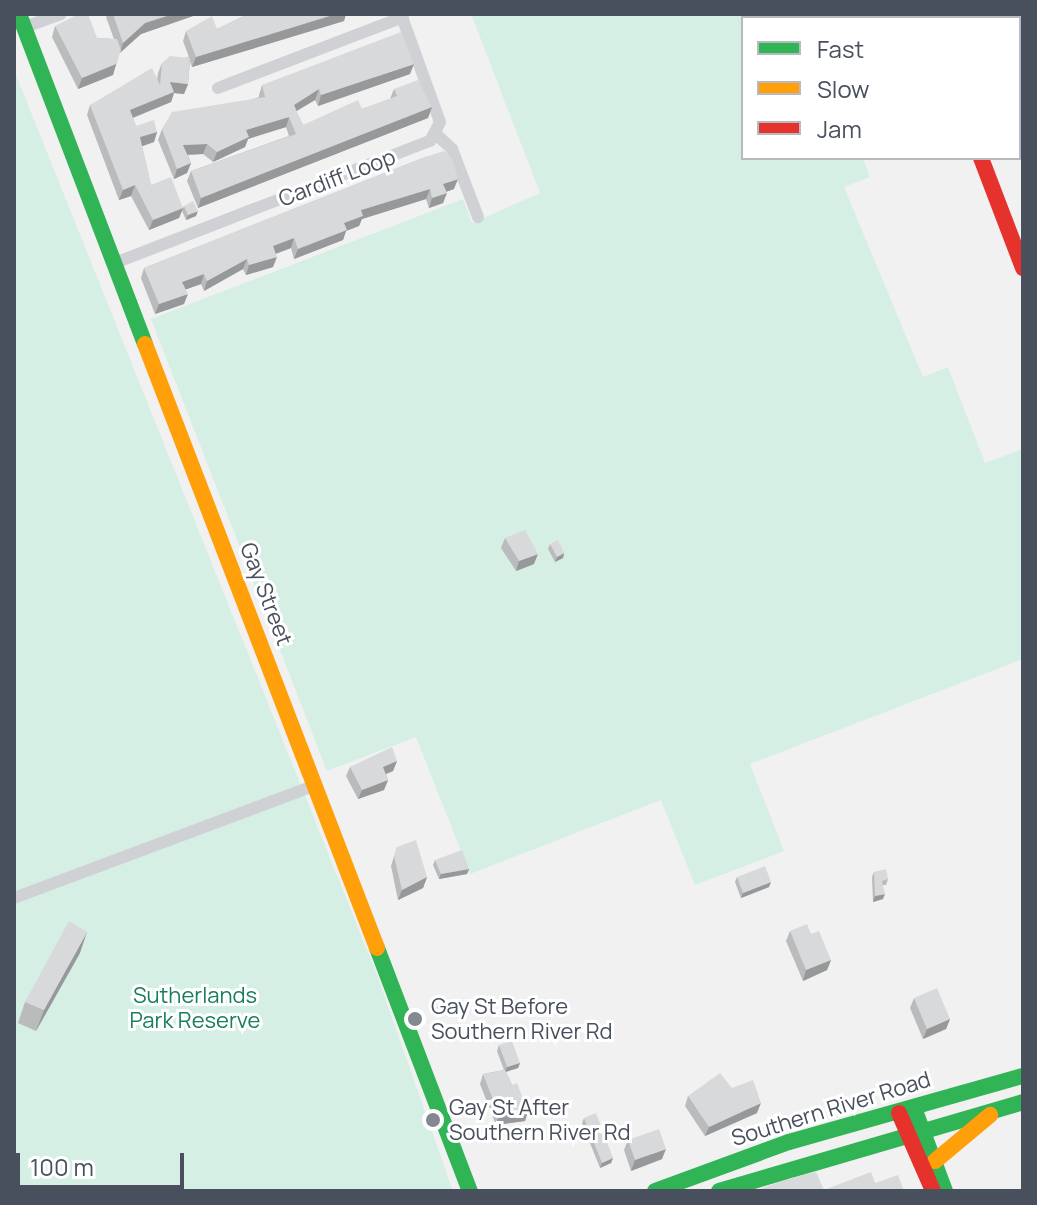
<!DOCTYPE html>
<html>
<head>
<meta charset="utf-8">
<style>
  body { margin:0 }
  #map { position:relative; width:1037px; height:1205px; overflow:hidden; background:#f1f1f1; font-family:Manrope,sans-serif }
  div>[style] { position:absolute }
  .green>* { inset:0; background:#d6efe4 }
  .street>* { height:12px; margin:-6px; padding:0 6px; transform-origin:6px; border-radius:6px; background:#cfd1d4 }
  .fast>* { height:16px; margin:-8px; padding:0 8px; transform-origin:8px; border-radius:8px; background:#30b455 }
  .slow>* { height:16px; margin:-8px; padding:0 8px; transform-origin:8px; border-radius:8px; background:#ff9f0a }
  .jam>* { height:16px; margin:-8px; padding:0 8px; transform-origin:8px; border-radius:8px; background:#e5322d }
  .wall>* { inset:0; background:#babbbc }
  .shaded-wall>* { inset:0; background:#979899 }
  .building>* { inset:0; background:#d8d9db }
  .dots>* { width:22px; height:22px; translate:-50% -50%; box-sizing:border-box; border:4px solid #fff; border-radius:50% }
  span { translate:-50% -50%; white-space:nowrap; text-align:center; line-height:1.15; -webkit-text-stroke:6px #fff; paint-order:stroke }
  .street-label { font-size:22px; color:#484f5d }
  .park-label { font-size:22px; color:#197e5d }
  .poi-label { font-size:22px; color:#484f5d }
  .left { translate:0 -50%; text-align:left }
  .frame { position:absolute; inset:0; border:16px solid #484f5d; pointer-events:none }
  .legend { position:absolute; left:741px; top:16px; width:280px; height:144px; box-sizing:border-box; background:#fff; border:2px solid #b6b9be; margin:0; padding:10px 14px; list-style:none; font-size:24px; color:#484f5d }
  .legend li { display:flex; align-items:center; gap:16px; height:40px }
  .legend b { width:40px; border:2px solid #b6b9be }
  .scale { position:absolute; left:16px; top:1153px; width:168px; height:36px; box-sizing:border-box; border:4px solid #484f5d; border-top:0; padding-left:10px; font-size:24px; line-height:28px; white-space:nowrap; color:#484f5d; -webkit-text-stroke:6px #fff; paint-order:stroke }
</style>
</head>
<body>
<div id="map">
  <div class="green">
    <div style="clip-path:polygon(471px 14px,744px 14px,743px 158px,863px 158px,870px 177px,844px 187px,923px 377px,948px 367px,985px 463px,1023px 449px,1023px 659px,750px 764px,784px 851px,695px 885px,661px 800px,470px 874px,416px 737px,327px 771px,151px 319px,463px 199px,472px 223px,540px 193px)"></div>
    <div style="clip-path:polygon(14px 70px,377px 975px,453px 1191px,14px 1191px)"></div>
  </div>
  <div class="street">
    <div style="left:25px;top:27px;width:38px;rotate:-20deg"></div>
    <div style="left:218px;top:88px;width:198px;rotate:-21deg"></div>
    <div style="left:437px;top:135px;width:21px;rotate:43deg"></div>
    <div style="left:452px;top:149px;width:73px;rotate:69.1deg"></div>
    <div style="left:115px;top:263px;width:338px;rotate:-21.2deg"></div>
    <div style="left:430px;top:141px;width:21px;rotate:-62deg"></div>
    <div style="left:440px;top:122px;width:115px;rotate:-109.9deg"></div>
    <div style="left:14px;top:898px;width:322px;rotate:-20.5deg"></div>
  </div>
  <div class="fast">
    <div style="left:19px;top:14px;width:353px;rotate:69.1deg"></div>
    <div style="left:925px;top:14px;width:4px;rotate:63deg"></div>
    <div style="left:377px;top:948px;width:260px;rotate:69.1deg"></div>
    <div style="left:914px;top:1108px;width:89px;rotate:69.5deg"></div>
    <div style="left:655px;top:1191px;width:143px;rotate:-20.1deg"></div>
    <div style="left:789px;top:1142px;width:243px;rotate:-15.8deg"></div>
    <div style="left:719px;top:1191px;width:317px;rotate:-16.3deg"></div>
  </div>
  <div class="slow">
    <div style="left:145px;top:344px;width:647px;rotate:68.99deg"></div>
    <div style="left:935px;top:1161px;width:72px;rotate:-39.9deg"></div>
  </div>
  <div class="jam">
    <div style="left:981px;top:158px;width:118px;rotate:69.1deg"></div>
    <div style="left:899px;top:1113px;width:85px;rotate:66.4deg"></div>
  </div>
  <div class="wall">
    <div style="clip-path:polygon(108px 14px,199px 14px,141px 34px,120px 52px,113px 75px,78px 89px,52px 37px,55px 26px,97px 38px,114px 39px,106px 17px)"></div>
    <div style="clip-path:polygon(248px 14px,346px 14px,344px 21px,192px 67px,190px 61px,188px 84px,184px 94px,174px 93px,171px 102px,133px 118px,136px 126px,157px 132px,154px 142px,142px 146px,151px 185px,183px 208px,184px 206px,196px 216px,186px 220px,182px 211px,179px 218px,149px 230px,131px 196px,119px 200px,87px 115px,90px 105px,157px 80px,158px 73px,162px 63px,189px 57px,183px 41px,186px 31px,217px 29px)"></div>
    <div style="clip-path:polygon(410px 74px,318px 106px,315px 100px,296px 111px,303px 125px,362px 109px,390px 99px,394px 89px,432px 107px,428px 118px,198px 208px,187px 181px,191px 171px,289px 136px,286px 127px,248px 139px,245px 147px,213px 162px,203px 154px,188px 155px,191px 163px,187px 173px,174px 179px,158px 140px,162px 129px,259px 97px,259px 95px,262px 85px)"></div>
    <div style="clip-path:polygon(428px 156px,454px 189px,446px 192px,443px 203px,429px 208px,426px 199px,362px 219px,359px 226px,346px 231px,343px 240px,294px 259px,291px 248px,276px 254px,273px 267px,246px 275px,243px 269px,204px 291px,201px 284px,186px 289px,184px 304px,155px 314px,141px 278px,144px 268px)"></div>
    <div style="clip-path:polygon(505px 538px,534px 564px,516px 571px,501px 548px)"></div>
    <div style="clip-path:polygon(550px 544px,564px 553px,563px 558px,555px 562px,548px 549px)"></div>
    <div style="clip-path:polygon(397px 761px,393px 771px,386px 774px,388px 780px,384px 790px,358px 799px,346px 776px,350px 767px)"></div>
    <div style="clip-path:polygon(397px 847px,427px 877px,423px 888px,398px 900px,391px 866px)"></div>
    <div style="clip-path:polygon(435px 860px,469px 869px,467px 874px,439px 879px,433px 865px)"></div>
    <div style="clip-path:polygon(874px 872px,888px 879px,886px 885px,883px 885px,883px 899px,873px 902px,872px 877px)"></div>
    <div style="clip-path:polygon(737px 877px,769px 887px,741px 898px,735px 882px)"></div>
    <div style="clip-path:polygon(790px 931px,811px 934px,831px 960px,827px 970px,803px 981px,786px 941px)"></div>
    <div style="clip-path:polygon(80px 953px,36px 1031px,18px 1023px,25px 1002px)"></div>
    <div style="clip-path:polygon(432px 998px,444px 1005px,442px 1010px,433px 1013px,430px 1003px)"></div>
    <div style="clip-path:polygon(914px 998px,950px 1019px,946px 1029px,923px 1039px,910px 1008px)"></div>
    <div style="clip-path:polygon(499px 1045px,520px 1063px,518px 1068px,506px 1072px,512px 1085px,528px 1111px,525px 1121px,496px 1125px,480px 1084px,483px 1074px,504px 1070px,497px 1051px)"></div>
    <div style="clip-path:polygon(732px 1088px,757px 1113px,705px 1136px,685px 1106px,688px 1096px)"></div>
    <div style="clip-path:polygon(584px 1118px,613px 1158px,611px 1163px,600px 1168px,582px 1123px)"></div>
    <div style="clip-path:polygon(628px 1140px,662px 1159px,631px 1171px,624px 1150px)"></div>
  </div>
  <div class="shaded-wall">
    <div style="clip-path:polygon(173px 14px,199px 14px,141px 34px,120px 53px,123px 43px,145px 23px)"></div>
    <div style="clip-path:polygon(336px 14px,346px 14px,344px 21px,192px 67px,196px 57px)"></div>
    <div style="clip-path:polygon(116px 64px,113px 75px,78px 89px,82px 78px)"></div>
    <div style="clip-path:polygon(414px 64px,410px 74px,318px 106px,321px 95px)"></div>
    <div style="clip-path:polygon(170px 82px,188px 84px,184px 94px,174px 93px,171px 102px,127px 120px,130px 110px)"></div>
    <div style="clip-path:polygon(319px 89px,315px 100px,290px 115px,294px 105px)"></div>
    <div style="clip-path:polygon(432px 107px,428px 118px,198px 208px,201px 198px)"></div>
    <div style="clip-path:polygon(289px 117px,286px 127px,248px 139px,245px 147px,213px 162px,217px 152px,246px 130px)"></div>
    <div style="clip-path:polygon(157px 132px,154px 142px,137px 148px,140px 137px)"></div>
    <div style="clip-path:polygon(207px 144px,203px 154px,180px 155px,183px 145px)"></div>
    <div style="clip-path:polygon(191px 163px,187px 173px,174px 179px,177px 169px)"></div>
    <div style="clip-path:polygon(458px 179px,454px 189px,440px 194px,443px 184px)"></div>
    <div style="clip-path:polygon(135px 185px,131px 196px,119px 200px,123px 190px)"></div>
    <div style="clip-path:polygon(430px 189px,426px 199px,362px 219px,359px 226px,346px 231px,343px 240px,294px 259px,298px 249px,344px 223px,361px 210px)"></div>
    <div style="clip-path:polygon(447px 193px,443px 203px,429px 208px,432px 198px)"></div>
    <div style="clip-path:polygon(183px 208px,179px 218px,149px 230px,153px 220px)"></div>
    <div style="clip-path:polygon(198px 211px,196px 216px,186px 220px,188px 215px)"></div>
    <div style="clip-path:polygon(294px 238px,291px 248px,269px 256px,273px 246px)"></div>
    <div style="clip-path:polygon(277px 257px,273px 267px,246px 275px,249px 265px)"></div>
    <div style="clip-path:polygon(247px 259px,243px 269px,204px 291px,207px 281px)"></div>
    <div style="clip-path:polygon(204px 274px,201px 284px,179px 292px,182px 282px)"></div>
    <div style="clip-path:polygon(188px 294px,184px 304px,155px 314px,159px 304px)"></div>
    <div style="clip-path:polygon(564px 553px,563px 558px,555px 562px,557px 557px)"></div>
    <div style="clip-path:polygon(538px 554px,534px 564px,516px 571px,519px 561px)"></div>
    <div style="clip-path:polygon(397px 761px,393px 771px,379px 777px,383px 767px)"></div>
    <div style="clip-path:polygon(388px 780px,384px 790px,358px 799px,362px 790px)"></div>
    <div style="clip-path:polygon(469px 869px,467px 874px,439px 879px,441px 874px)"></div>
    <div style="clip-path:polygon(427px 877px,423px 888px,398px 900px,402px 890px)"></div>
    <div style="clip-path:polygon(771px 882px,769px 887px,741px 898px,743px 893px)"></div>
    <div style="clip-path:polygon(885px 894px,883px 899px,873px 902px,875px 896px)"></div>
    <div style="clip-path:polygon(87px 932px,80px 953px,36px 1031px,44px 1010px)"></div>
    <div style="clip-path:polygon(831px 960px,827px 970px,803px 981px,806px 970px)"></div>
    <div style="clip-path:polygon(444px 1005px,442px 1010px,433px 1013px,435px 1008px)"></div>
    <div style="clip-path:polygon(950px 1019px,946px 1029px,923px 1039px,927px 1029px)"></div>
    <div style="clip-path:polygon(520px 1063px,518px 1068px,505px 1072px,507px 1067px)"></div>
    <div style="clip-path:polygon(761px 1103px,757px 1113px,705px 1136px,709px 1127px)"></div>
    <div style="clip-path:polygon(528px 1111px,525px 1121px,496px 1125px,499px 1115px)"></div>
    <div style="clip-path:polygon(666px 1149px,662px 1159px,631px 1171px,635px 1160px)"></div>
    <div style="clip-path:polygon(613px 1158px,611px 1163px,600px 1168px,602px 1163px)"></div>
  </div>
  <div class="building">
    <div style="clip-path:polygon(79px 14px,88px 14px,97px 38px,117px 39px,121px 50px,116px 64px,82px 78px,55px 26px)"></div>
    <div style="clip-path:polygon(113px 14px,173px 14px,145px 23px,123px 43px)"></div>
    <div style="clip-path:polygon(248px 14px,336px 14px,196px 57px,186px 31px,212px 16px,217px 29px)"></div>
    <div style="clip-path:polygon(401px 32px,414px 64px,321px 95px,319px 89px,294px 105px,303px 125px,358px 100px,362px 109px,397px 96px,394px 89px,418px 80px,432px 107px,201px 198px,191px 171px,296px 134px,289px 117px,246px 130px,249px 137px,217px 152px,207px 144px,183px 145px,191px 163px,177px 169px,162px 129px,172px 112px,265px 97px,262px 85px)"></div>
    <div style="clip-path:polygon(170px 56px,190px 58px,188px 84px,170px 82px,174px 92px,130px 110px,136px 126px,154px 120px,157px 132px,140px 137px,151px 185px,171px 177px,183px 208px,153px 220px,135px 185px,123px 190px,90px 105px,152px 68px,160px 85px,162px 63px)"></div>
    <div style="clip-path:polygon(444px 151px,452px 158px,458px 179px,443px 184px,447px 193px,432px 198px,430px 189px,361px 210px,363px 216px,344px 223px,347px 230px,298px 249px,294px 238px,273px 246px,277px 257px,249px 265px,247px 259px,207px 281px,204px 274px,182px 282px,188px 294px,159px 304px,144px 268px,428px 156px)"></div>
    <div style="clip-path:polygon(193px 201px,198px 211px,188px 215px,184px 206px)"></div>
    <div style="clip-path:polygon(525px 530px,538px 554px,519px 561px,505px 538px)"></div>
    <div style="clip-path:polygon(558px 540px,564px 553px,557px 557px,550px 544px)"></div>
    <div style="clip-path:polygon(392px 747px,397px 761px,383px 767px,388px 780px,362px 790px,350px 767px)"></div>
    <div style="clip-path:polygon(416px 840px,427px 877px,402px 890px,394px 856px,397px 847px)"></div>
    <div style="clip-path:polygon(462px 850px,469px 869px,441px 874px,435px 860px)"></div>
    <div style="clip-path:polygon(765px 866px,771px 882px,743px 893px,737px 877px)"></div>
    <div style="clip-path:polygon(886px 869px,888px 879px,882px 881px,885px 894px,875px 896px,874px 872px)"></div>
    <div style="clip-path:polygon(69px 921px,87px 932px,44px 1010px,25px 1002px)"></div>
    <div style="clip-path:polygon(807px 924px,811px 934px,819px 931px,831px 960px,806px 970px,790px 931px)"></div>
    <div style="clip-path:polygon(937px 988px,950px 1019px,927px 1029px,914px 998px)"></div>
    <div style="clip-path:polygon(441px 995px,444px 1005px,435px 1008px,432px 998px)"></div>
    <div style="clip-path:polygon(512px 1041px,520px 1063px,507px 1067px,499px 1045px)"></div>
    <div style="clip-path:polygon(505px 1070px,512px 1085px,517px 1083px,528px 1111px,499px 1115px,483px 1074px)"></div>
    <div style="clip-path:polygon(720px 1073px,732px 1088px,753px 1080px,761px 1103px,709px 1127px,688px 1096px)"></div>
    <div style="clip-path:polygon(596px 1113px,613px 1158px,602px 1163px,584px 1118px)"></div>
    <div style="clip-path:polygon(659px 1129px,666px 1149px,635px 1160px,628px 1140px)"></div>
    <div style="clip-path:polygon(816px 1172px,824px 1190px,871px 1172px,875px 1183px,898px 1175px,904px 1191px,876px 1191px,876px 1189px,870px 1191px,754px 1191px,791px 1178px)"></div>
  </div>
  <div class="dots">
    <div style="left:415px;top:1019px;background:#838891"></div>
    <div style="left:433px;top:1120px;background:#838891"></div>
  </div>
  <div class="street-label">
    <span style="left:337px;top:178px;rotate:-21deg">Cardiff Loop</span>
    <span style="left:266px;top:594px;rotate:69deg">Gay Street</span>
    <span style="left:831px;top:1109px;rotate:-17deg">Southern River Road</span>
  </div>
  <div class="park-label">
    <span style="left:195px;top:1008px">Sutherlands<br>Park Reserve</span>
  </div>
  <div class="poi-label">
    <span class="left" style="left:431px;top:1019px">Gay St Before<br>Southern River Rd</span>
    <span class="left" style="left:449px;top:1120px">Gay St After<br>Southern River Rd</span>
  </div>
  <div class="frame"></div>
  <ul class="legend">
  <li><b style="height:10px;background:#30b455"></b>Fast</li>
  <li><b style="height:10px;background:#ff9f0a"></b>Slow</li>
  <li><b style="height:10px;background:#e5322d"></b>Jam</li>
  </ul>
  <div class="scale">100 m</div>
</div>
</body>
</html>
